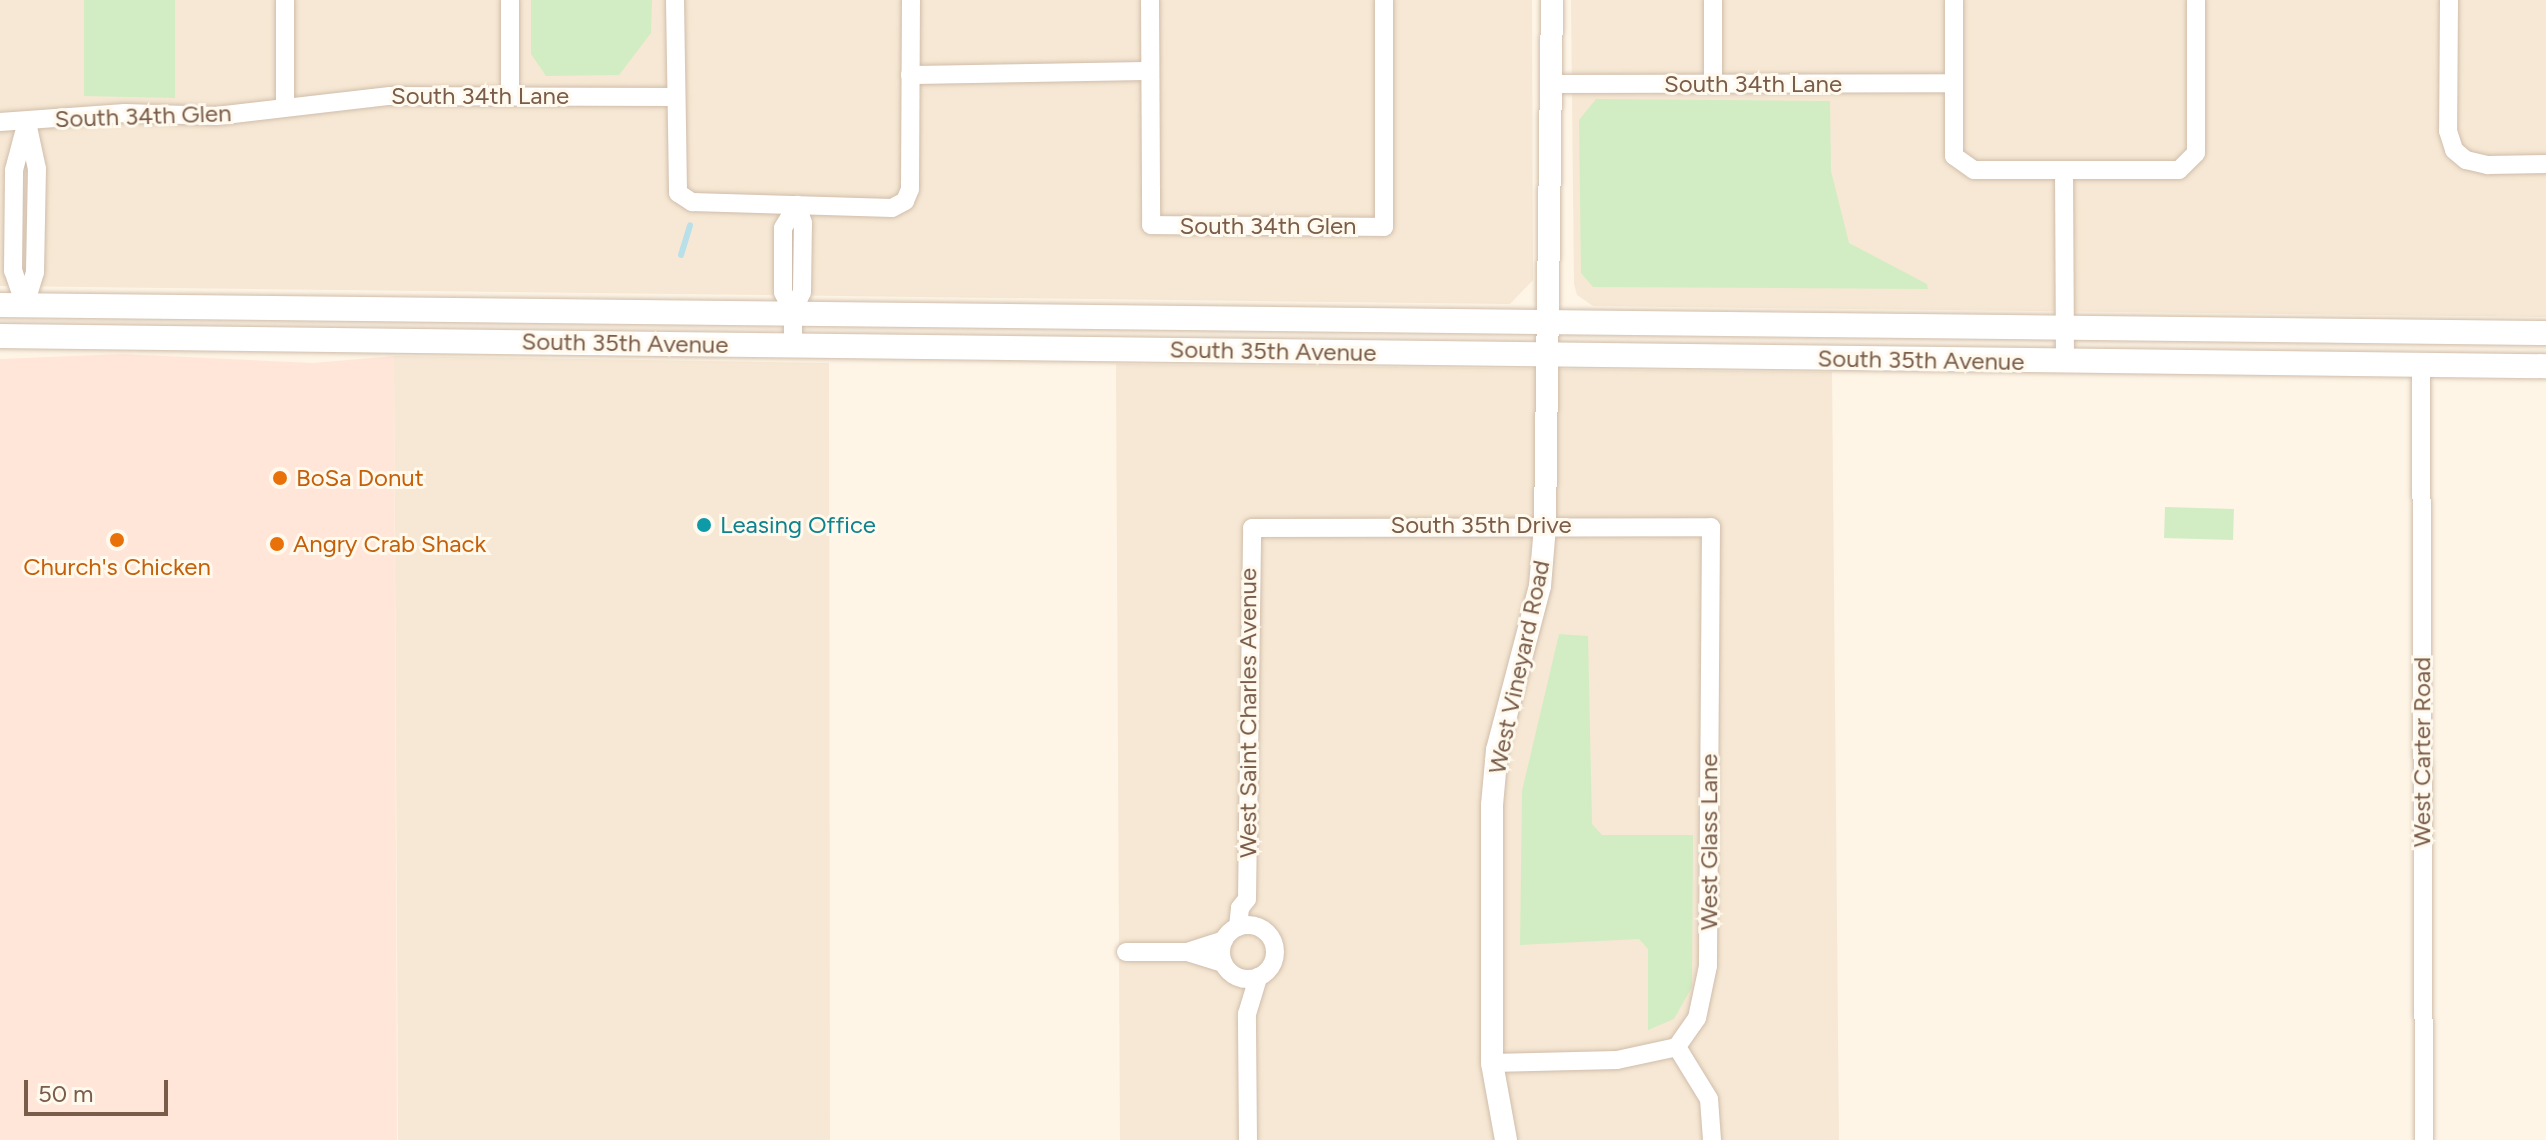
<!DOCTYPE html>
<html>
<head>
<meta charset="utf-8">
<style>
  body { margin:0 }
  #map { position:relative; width:2546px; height:1140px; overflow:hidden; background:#fef5e6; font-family:Figtree,sans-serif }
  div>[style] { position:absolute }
  .residential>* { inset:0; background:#f6e8d4 }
  .commercial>* { inset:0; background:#ffe6d9 }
  .green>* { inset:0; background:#d2edc3 }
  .stream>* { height:6px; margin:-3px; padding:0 3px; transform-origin:3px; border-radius:3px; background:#b9e0e9 }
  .roads { filter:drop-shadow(0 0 2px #d0bdab) drop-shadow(0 0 2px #d0bdab) }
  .minor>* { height:18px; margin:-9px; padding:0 9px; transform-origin:9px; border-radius:9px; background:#fff }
  .minor>.ring { margin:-9px; padding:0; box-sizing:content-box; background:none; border:18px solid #fff; border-radius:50% }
  .tertiary>* { height:22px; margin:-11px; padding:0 11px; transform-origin:11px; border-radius:11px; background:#fff }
  .secondary>* { height:24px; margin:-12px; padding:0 12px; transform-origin:12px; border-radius:12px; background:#fff }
  .dots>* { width:22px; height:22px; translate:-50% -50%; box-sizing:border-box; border:4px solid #fff9ee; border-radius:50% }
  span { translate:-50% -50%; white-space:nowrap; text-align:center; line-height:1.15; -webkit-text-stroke:6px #fff9ee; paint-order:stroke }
  .street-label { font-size:24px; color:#795c49 }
  .food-label { font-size:24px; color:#c56008 }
  .left { translate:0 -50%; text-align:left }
  .culture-label { font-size:24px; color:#0d838f }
  .scale { position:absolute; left:24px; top:1080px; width:144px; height:36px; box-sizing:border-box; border:4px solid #795c49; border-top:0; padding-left:10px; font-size:24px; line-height:28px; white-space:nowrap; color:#795c49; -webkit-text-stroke:6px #fff9ee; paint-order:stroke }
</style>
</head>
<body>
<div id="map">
  <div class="residential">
    <div style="clip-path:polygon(0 0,1532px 0,1533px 280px,1510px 304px,0 286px)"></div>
    <div style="clip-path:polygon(1571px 0,2546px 0,2546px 317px,1593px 306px,1577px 295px,1574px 284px)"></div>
    <div style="clip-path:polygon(394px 356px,829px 363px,830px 1140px,398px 1140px)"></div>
    <div style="clip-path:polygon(1116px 364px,1832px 372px,1839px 1140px,1120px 1140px)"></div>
  </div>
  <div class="commercial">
    <div style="clip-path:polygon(121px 354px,313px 363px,394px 356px,397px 1140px,0 1140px,0 359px)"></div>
  </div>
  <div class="green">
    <div style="clip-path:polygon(84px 0,175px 0,175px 98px,84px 96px)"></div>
    <div style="clip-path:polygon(531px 0,652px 0,651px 33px,619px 75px,546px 76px,531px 54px)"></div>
    <div style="clip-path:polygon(1596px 99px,1830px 101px,1831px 171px,1849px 243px,1927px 284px,1928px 289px,1593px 287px,1581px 273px,1579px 120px)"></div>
    <div style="clip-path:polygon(2165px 507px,2234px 509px,2233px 540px,2164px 538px)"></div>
    <div style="clip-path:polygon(1559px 634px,1588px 636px,1592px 824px,1602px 835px,1693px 835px,1692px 987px,1674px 1019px,1648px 1030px,1648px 949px,1639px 939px,1520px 945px,1522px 791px)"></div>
  </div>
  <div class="stream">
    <div style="left:681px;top:255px;width:31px;rotate:-73deg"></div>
  </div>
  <div class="roads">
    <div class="minor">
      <div style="left:285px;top:0;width:107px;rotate:90deg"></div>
      <div style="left:510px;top:0;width:96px;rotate:90deg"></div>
      <div style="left:675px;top:0;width:193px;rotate:89.1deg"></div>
      <div style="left:678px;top:193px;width:17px;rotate:33deg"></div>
      <div style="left:692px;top:202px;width:200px;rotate:1.7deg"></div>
      <div style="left:892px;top:208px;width:15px;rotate:-28deg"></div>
      <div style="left:905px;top:201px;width:13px;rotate:-67deg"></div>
      <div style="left:910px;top:189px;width:189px;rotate:-89.7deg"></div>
      <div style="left:1150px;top:0;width:225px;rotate:89.7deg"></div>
      <div style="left:1151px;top:225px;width:233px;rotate:0.5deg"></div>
      <div style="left:1384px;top:227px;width:227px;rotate:-90deg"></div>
      <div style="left:1713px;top:0;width:84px;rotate:90deg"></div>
      <div style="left:1954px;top:0;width:156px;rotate:90deg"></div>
      <div style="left:1954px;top:156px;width:24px;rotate:35deg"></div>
      <div style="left:1974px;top:170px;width:205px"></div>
      <div style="left:2179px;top:170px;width:24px;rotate:-45deg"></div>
      <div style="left:2196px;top:153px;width:153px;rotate:-90deg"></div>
      <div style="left:2449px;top:0;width:131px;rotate:90.4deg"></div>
      <div style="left:2448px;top:131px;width:20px;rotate:72deg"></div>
      <div style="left:2454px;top:150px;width:16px;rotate:40deg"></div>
      <div style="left:2466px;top:160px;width:23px;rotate:13deg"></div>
      <div style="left:2488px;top:165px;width:58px;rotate:-1deg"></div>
      <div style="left:910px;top:75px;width:240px;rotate:-1deg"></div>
      <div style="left:1552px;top:84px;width:402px;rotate:-0.1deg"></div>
      <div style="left:0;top:122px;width:125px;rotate:-4.1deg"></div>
      <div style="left:125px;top:113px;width:91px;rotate:1.9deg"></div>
      <div style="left:216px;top:116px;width:175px;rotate:-6.6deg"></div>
      <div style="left:390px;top:96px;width:286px;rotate:0.2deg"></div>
      <div style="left:2064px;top:170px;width:192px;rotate:89.7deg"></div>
      <div style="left:25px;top:305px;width:36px;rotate:-109deg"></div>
      <div style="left:13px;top:271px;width:101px;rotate:-89.4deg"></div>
      <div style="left:14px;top:170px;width:51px;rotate:-75.1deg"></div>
      <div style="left:25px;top:305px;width:34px;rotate:-73deg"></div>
      <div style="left:35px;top:272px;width:103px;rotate:-88.9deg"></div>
      <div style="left:37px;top:169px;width:43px;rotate:-102.1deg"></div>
      <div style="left:793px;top:312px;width:22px;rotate:-117deg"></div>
      <div style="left:783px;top:292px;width:64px;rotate:-90deg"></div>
      <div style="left:783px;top:228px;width:27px;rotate:-59deg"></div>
      <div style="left:793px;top:346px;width:34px;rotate:-90deg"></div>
      <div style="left:793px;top:312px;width:22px;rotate:-66deg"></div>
      <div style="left:802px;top:292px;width:69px;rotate:-89.2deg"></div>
      <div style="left:803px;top:223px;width:19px;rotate:-108deg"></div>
      <div style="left:2421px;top:365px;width:775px;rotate:89.78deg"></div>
      <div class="ring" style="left:1221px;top:925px;width:36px;height:36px"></div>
      <div style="left:1238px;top:927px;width:19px;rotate:-84deg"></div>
      <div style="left:1240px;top:908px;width:11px;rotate:-52deg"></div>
      <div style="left:1247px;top:899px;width:371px;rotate:-89.2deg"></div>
      <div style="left:1252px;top:528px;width:459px;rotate:-0.1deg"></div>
      <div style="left:1711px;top:527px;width:439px;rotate:90.4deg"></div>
      <div style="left:1708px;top:966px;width:53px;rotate:101.9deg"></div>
      <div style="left:1697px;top:1018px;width:35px;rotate:125deg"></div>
      <div style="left:1677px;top:1047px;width:61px;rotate:58.4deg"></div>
      <div style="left:1709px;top:1099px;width:41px;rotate:85.8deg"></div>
      <div style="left:1126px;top:952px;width:61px"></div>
      <div style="left:1187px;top:952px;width:38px;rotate:17deg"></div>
      <div style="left:1187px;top:952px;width:39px;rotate:-18deg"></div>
      <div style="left:1492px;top:1063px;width:125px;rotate:-1.4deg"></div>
      <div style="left:1617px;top:1060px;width:61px;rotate:-12.2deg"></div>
      <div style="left:1248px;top:1140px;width:126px;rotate:-90.5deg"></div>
      <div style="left:1247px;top:1014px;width:39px;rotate:-73deg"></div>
    </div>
    <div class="tertiary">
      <div style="left:1506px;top:1140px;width:78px;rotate:-100.3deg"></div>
      <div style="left:1492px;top:1063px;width:258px;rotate:-90deg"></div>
      <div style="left:1492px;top:805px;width:55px;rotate:-84.8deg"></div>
      <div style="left:1497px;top:750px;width:170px;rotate:-75.3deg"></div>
      <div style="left:1540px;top:586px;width:60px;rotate:-85.2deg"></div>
      <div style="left:1545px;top:526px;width:526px;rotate:-89.24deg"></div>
    </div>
    <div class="secondary">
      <div style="left:0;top:305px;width:2546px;rotate:0.63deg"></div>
      <div style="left:0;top:336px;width:2546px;rotate:0.68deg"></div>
    </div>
  </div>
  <div class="dots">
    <div style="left:280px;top:478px;background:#e8710a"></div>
    <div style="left:704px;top:525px;background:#0f9aa8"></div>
    <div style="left:117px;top:540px;background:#e8710a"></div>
    <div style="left:277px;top:544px;background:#e8710a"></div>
  </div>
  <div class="street-label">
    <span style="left:1753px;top:84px">South 34th Lane</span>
    <span style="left:480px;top:96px">South 34th Lane</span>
    <span style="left:143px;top:116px;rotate:-2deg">South 34th Glen</span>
    <span style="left:1268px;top:226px">South 34th Glen</span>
    <span style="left:625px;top:343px;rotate:1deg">South 35th Avenue</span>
    <span style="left:1273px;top:351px;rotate:1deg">South 35th Avenue</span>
    <span style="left:1921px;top:360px;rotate:1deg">South 35th Avenue</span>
    <span style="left:1481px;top:525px">South 35th Drive</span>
    <span style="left:1519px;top:667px;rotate:-78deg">West Vineyard Road</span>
    <span style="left:1248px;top:713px;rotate:-90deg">West Saint Charles Avenue</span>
    <span style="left:2422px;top:752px;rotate:-90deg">West Carter Road</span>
    <span style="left:1709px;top:842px;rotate:-90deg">West Glass Lane</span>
  </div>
  <div class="food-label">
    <span class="left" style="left:296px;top:478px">BoSa Donut</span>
    <span class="left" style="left:293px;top:544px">Angry Crab Shack</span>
    <span style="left:117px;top:567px">Church's Chicken</span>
  </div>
  <div class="culture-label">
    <span class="left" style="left:720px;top:525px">Leasing Office</span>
  </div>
  <div class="scale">50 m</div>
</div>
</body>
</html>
